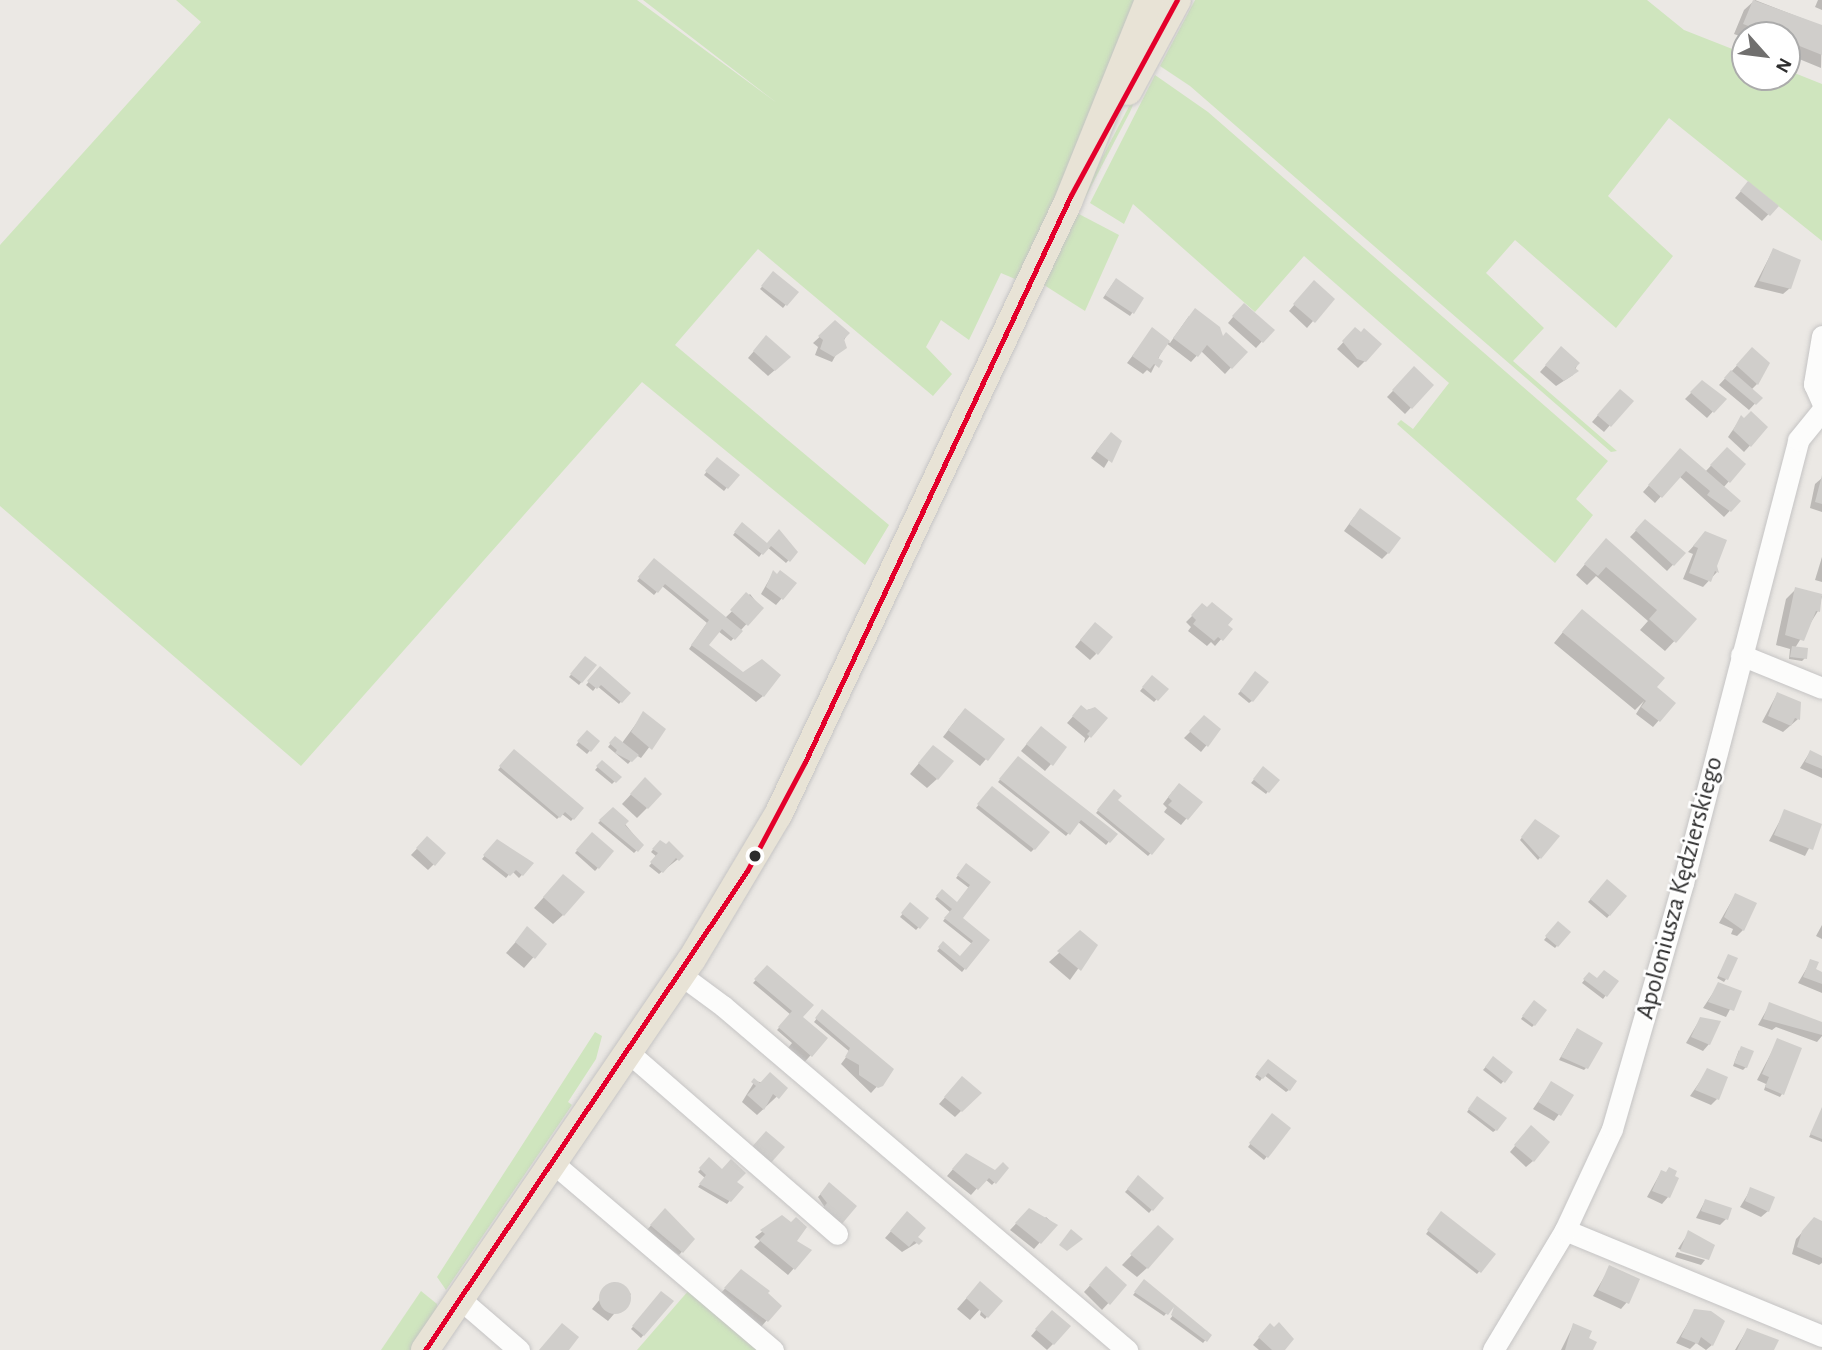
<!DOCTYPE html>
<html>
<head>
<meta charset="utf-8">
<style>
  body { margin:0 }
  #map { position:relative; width:1822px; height:1350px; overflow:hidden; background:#ebe8e4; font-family:"Alegreya Sans",sans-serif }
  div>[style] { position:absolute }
  .green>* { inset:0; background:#cfe5be }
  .shadow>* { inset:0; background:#0003 }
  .building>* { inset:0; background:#d0cecb }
  .round { border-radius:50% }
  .roads { filter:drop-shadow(0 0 2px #c5c4c4) drop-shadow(0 0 2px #c5c4c4) }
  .minor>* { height:21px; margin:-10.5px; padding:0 10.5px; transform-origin:10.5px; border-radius:10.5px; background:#fcfcfb }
  .major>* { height:28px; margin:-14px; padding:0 14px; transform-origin:14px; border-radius:14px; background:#e8e3d6 }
  .bus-1>* { height:5px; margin:-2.5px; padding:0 2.5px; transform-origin:2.5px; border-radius:2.5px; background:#e4002b }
  .dots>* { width:19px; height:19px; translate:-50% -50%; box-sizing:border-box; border:4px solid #fff; border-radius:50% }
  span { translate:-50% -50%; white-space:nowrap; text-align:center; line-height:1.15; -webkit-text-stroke:5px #fff; paint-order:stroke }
  .street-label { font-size:26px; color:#2e2e2e }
  .north { position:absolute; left:1731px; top:21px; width:70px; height:70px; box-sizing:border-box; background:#fff; border:2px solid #ababab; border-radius:50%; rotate:118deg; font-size:19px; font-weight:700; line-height:28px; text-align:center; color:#2e2e2e }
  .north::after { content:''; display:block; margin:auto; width:24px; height:32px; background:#706f6e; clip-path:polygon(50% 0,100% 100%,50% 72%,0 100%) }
</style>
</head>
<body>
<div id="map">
  <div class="green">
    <div style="clip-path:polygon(176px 0,637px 0,777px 103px,643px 0,1141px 0,1020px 281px,1001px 273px,969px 340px,941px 320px,926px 347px,952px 374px,933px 396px,758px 249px,675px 345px,889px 525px,865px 565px,642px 382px,301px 766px,0 506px,0 245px,201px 22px)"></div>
    <div style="clip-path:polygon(1195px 0,1647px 0,1684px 30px,1745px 54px,1745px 77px,1787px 77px,1787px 70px,1822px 84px,1822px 241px,1669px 118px,1608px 196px,1673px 256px,1616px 328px,1515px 240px,1486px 273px,1544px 328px,1513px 361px,1617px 451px,1611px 452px,1190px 86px,1160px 66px)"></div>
    <div style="clip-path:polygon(1146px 74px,1130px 112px,1084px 200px,1083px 194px)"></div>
    <div style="clip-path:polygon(1155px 75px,1208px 112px,1608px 461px,1576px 499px,1593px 515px,1555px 563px,1397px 424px,1401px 420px,1413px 429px,1449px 383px,1304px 256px,1255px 312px,1133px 204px,1124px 224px,1090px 203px)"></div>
    <div style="clip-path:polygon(1077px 213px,1119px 235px,1085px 311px,1044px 285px)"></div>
    <div style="clip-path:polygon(595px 1032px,602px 1036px,596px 1059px,568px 1102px,572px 1105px,446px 1290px,437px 1277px)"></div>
    <div style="clip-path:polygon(689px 1290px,759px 1350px,637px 1350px)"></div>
    <div style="clip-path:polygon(421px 1291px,437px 1304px,438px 1313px,413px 1350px,381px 1350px)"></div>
  </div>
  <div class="shadow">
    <div style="clip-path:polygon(1755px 0,1822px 26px,1821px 68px,1787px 54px,1787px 35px,1745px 38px,1734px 34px,1744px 10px)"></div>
    <div style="clip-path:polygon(1818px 0,1822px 0,1822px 10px,1815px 7px)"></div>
    <div style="clip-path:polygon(1742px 190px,1776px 206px,1762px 221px,1735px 198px)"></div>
    <div style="clip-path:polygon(1773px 250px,1790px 288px,1783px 294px,1754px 287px)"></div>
    <div style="clip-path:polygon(774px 273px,796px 292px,783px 308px,760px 289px)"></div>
    <div style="clip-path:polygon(1114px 282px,1142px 299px,1130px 316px,1103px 298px)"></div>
    <div style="clip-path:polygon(1308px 289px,1313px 321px,1307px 328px,1289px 311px)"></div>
    <div style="clip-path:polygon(1238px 311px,1272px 330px,1256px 348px,1228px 323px)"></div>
    <div style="clip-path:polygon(1189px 316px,1245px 352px,1225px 374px,1201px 351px,1191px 362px,1166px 343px,1151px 373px,1147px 370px,1143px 374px,1127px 363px,1152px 330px,1170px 343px)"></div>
    <div style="clip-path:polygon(835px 323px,848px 333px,832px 362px,815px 355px,818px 347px,813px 343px)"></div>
    <div style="clip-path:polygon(1349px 336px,1365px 361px,1358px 368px,1337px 349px)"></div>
    <div style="clip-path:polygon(760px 344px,783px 363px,768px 376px,748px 358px)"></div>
    <div style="clip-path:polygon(1752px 349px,1757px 384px,1751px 390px,1760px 398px,1749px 410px,1719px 385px)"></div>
    <div style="clip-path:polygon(1555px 355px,1578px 363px,1573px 375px,1556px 386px,1540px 372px)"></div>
    <div style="clip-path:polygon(1414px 369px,1432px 385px,1405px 414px,1387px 397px)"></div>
    <div style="clip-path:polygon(1702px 382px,1724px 399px,1707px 418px,1685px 399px)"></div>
    <div style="clip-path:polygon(1614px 397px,1631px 401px,1604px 432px,1592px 422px)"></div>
    <div style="clip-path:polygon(1741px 418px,1766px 428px,1744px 452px,1728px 437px)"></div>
    <div style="clip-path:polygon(1105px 440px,1120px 441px,1104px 468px,1091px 458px)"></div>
    <div style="clip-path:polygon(1721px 455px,1744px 464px,1723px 488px,1738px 502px,1724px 517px,1679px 476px,1655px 503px,1643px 492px,1674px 457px,1705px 472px)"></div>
    <div style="clip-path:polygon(717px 459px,737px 475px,724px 491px,704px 475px)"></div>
    <div style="clip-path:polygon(1822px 478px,1822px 512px,1810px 508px,1815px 484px)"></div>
    <div style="clip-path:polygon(1354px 517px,1388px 553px,1382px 559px,1344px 531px)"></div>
    <div style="clip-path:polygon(1645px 521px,1684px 553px,1667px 571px,1630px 537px)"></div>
    <div style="clip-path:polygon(742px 524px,767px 545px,779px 532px,796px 552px,786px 563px,767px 547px,759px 557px,733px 535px)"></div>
    <div style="clip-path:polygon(1699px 540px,1717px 572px,1703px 587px,1683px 579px,1693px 554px,1688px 552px)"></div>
    <div style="clip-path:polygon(1597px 550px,1694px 620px,1665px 651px,1640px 630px,1648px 621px,1596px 576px,1587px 585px,1576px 575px)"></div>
    <div style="clip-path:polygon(1822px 557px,1822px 582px,1815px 580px)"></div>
    <div style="clip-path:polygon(654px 560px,725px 618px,750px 594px,761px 608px,731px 641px,718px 631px,707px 645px,763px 696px,756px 702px,689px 649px,707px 623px,662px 586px,654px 595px,637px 581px)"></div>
    <div style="clip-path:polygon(773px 573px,782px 598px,776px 605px,761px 594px)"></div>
    <div style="clip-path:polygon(1796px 589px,1822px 596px,1818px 611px,1795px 648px,1805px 658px,1802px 661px,1789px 659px,1790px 649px,1776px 645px,1786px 599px)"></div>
    <div style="clip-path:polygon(1196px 612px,1230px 629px,1215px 646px,1211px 642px,1207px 646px,1188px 631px,1191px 627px,1186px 622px)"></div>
    <div style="clip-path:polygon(1572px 621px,1650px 694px,1674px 703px,1653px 727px,1636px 714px,1644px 701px,1635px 710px,1554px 643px)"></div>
    <div style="clip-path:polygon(1089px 630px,1096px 654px,1090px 660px,1075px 647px)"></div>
    <div style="clip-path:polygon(585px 658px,594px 666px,579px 685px,569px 677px)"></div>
    <div style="clip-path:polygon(600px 669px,628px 693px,619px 704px,597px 686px,593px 691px,586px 685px)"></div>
    <div style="clip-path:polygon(1253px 676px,1252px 701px,1249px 703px,1238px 694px)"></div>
    <div style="clip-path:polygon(1152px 677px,1166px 689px,1154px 702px,1140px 691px)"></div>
    <div style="clip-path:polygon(1777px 694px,1798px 719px,1783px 732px,1762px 722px)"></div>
    <div style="clip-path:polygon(1090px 709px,1105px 718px,1084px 743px,1085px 738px,1067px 723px,1075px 714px)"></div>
    <div style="clip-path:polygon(644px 713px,663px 729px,641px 758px,636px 755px,628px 764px,608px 747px,615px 738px,622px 743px)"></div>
    <div style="clip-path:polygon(959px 716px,1003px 739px,980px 766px,943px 737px)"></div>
    <div style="clip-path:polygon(1204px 718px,1219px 730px,1201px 752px,1184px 738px)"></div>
    <div style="clip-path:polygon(587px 732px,598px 741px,587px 754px,576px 745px)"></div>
    <div style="clip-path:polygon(1035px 734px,1051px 764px,1045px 771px,1021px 751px)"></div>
    <div style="clip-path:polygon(514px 751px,582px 809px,571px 821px,562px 814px,557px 819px,498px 770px)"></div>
    <div style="clip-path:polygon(1810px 752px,1822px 758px,1822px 778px,1800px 768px)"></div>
    <div style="clip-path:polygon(924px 757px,937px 779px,927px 788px,910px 774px)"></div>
    <div style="clip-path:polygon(1018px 758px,1115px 834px,1106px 845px,1078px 822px,1066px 836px,998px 782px)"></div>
    <div style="clip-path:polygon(602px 762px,619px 777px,612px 784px,595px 770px)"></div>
    <div style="clip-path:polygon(1263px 769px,1277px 780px,1266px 794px,1251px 783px)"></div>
    <div style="clip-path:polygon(636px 789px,647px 808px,637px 818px,622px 804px)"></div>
    <div style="clip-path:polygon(990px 791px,1034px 849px,1031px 852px,976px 808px)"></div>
    <div style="clip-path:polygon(1114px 791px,1115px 801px,1163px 839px,1148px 856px,1096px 813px)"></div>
    <div style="clip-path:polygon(1173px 791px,1200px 802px,1181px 825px,1164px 812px,1167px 808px,1163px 804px)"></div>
    <div style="clip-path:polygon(613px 809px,642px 845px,634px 853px,598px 823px)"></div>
    <div style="clip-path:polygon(1785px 811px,1821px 825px,1805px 856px,1769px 841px)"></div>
    <div style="clip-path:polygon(1535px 821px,1558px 837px,1538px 860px,1520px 840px)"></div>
    <div style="clip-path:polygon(592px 834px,612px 852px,595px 871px,575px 853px)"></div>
    <div style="clip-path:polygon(427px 838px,434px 864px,428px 870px,411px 855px)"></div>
    <div style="clip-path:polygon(497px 841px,532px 864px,519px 878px,512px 871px,506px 878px,482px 859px)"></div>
    <div style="clip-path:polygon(660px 842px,682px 856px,659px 874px,649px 866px,657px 857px,651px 852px)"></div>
    <div style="clip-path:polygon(966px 865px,989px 883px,961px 919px,988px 941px,962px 972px,937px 951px,943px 944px,960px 958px,972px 944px,943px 921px,950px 912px,935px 899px,942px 891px,957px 904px,969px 888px,956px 878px)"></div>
    <div style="clip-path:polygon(1607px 881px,1625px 897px,1607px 918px,1588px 902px)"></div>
    <div style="clip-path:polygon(554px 886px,563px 915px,553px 924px,534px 908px)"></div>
    <div style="clip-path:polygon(1735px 895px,1743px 930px,1737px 936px,1731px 934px,1733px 929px,1719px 923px)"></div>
    <div style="clip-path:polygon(911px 904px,927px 918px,916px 930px,900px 917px)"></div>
    <div style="clip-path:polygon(1558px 923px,1569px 932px,1555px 948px,1544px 940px)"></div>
    <div style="clip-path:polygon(1822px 925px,1822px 939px,1816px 936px)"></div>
    <div style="clip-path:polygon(527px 929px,545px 944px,524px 968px,506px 953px)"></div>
    <div style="clip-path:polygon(1081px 933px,1095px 945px,1070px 980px,1049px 962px)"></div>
    <div style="clip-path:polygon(1729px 956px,1726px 979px,1724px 982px,1717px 978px)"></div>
    <div style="clip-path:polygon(1811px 961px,1813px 970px,1822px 973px,1822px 993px,1798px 983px)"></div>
    <div style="clip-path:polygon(767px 968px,801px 1017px,826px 1038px,801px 1066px,785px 1052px,792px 1043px,777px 1030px,791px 1015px,753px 983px)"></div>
    <div style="clip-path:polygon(1589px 974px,1597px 980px,1617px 981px,1603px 999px,1582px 983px)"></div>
    <div style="clip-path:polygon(1719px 984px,1739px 992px,1726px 1017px,1703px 1008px)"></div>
    <div style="clip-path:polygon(1770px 1004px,1822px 1023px,1822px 1036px,1817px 1042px,1776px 1027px,1772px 1030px,1758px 1025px)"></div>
    <div style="clip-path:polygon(1531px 1005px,1534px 1025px,1532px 1027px,1521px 1019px)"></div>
    <div style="clip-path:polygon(822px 1012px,892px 1070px,871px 1093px,841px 1064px,850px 1052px,814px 1022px)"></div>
    <div style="clip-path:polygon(1700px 1019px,1709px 1044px,1703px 1051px,1686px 1043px)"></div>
    <div style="clip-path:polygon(1575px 1032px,1586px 1068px,1584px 1070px,1559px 1060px)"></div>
    <div style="clip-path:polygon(1778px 1040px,1782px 1094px,1780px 1097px,1764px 1090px,1766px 1084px,1757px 1080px)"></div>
    <div style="clip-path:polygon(1739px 1050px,1746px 1067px,1743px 1070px,1733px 1066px)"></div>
    <div style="clip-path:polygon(1493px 1058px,1511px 1072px,1501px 1084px,1483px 1070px)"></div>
    <div style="clip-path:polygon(1266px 1063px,1289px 1090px,1286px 1092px,1264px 1075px,1260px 1081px,1255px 1077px)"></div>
    <div style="clip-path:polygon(1708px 1070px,1717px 1099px,1711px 1105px,1690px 1096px)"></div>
    <div style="clip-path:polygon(755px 1081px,786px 1088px,757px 1115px,742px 1102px)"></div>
    <div style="clip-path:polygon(1551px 1083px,1572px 1096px,1554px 1121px,1533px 1109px)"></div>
    <div style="clip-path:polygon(956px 1085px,979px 1093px,955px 1117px,939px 1104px)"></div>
    <div style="clip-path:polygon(1475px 1100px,1496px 1130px,1493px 1132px,1467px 1112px)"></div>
    <div style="clip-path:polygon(1822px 1113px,1822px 1142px,1809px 1137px)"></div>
    <div style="clip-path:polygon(1270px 1118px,1289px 1129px,1264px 1160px,1248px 1147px)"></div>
    <div style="clip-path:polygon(1525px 1134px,1533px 1161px,1526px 1167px,1510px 1152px)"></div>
    <div style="clip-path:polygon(709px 1160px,741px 1187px,727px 1204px,698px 1187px,705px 1178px,698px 1172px)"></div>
    <div style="clip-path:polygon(960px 1161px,995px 1172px,1007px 1168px,992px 1185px,985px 1179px,971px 1195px,947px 1176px)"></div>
    <div style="clip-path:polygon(1661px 1172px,1668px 1197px,1662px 1204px,1647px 1197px)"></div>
    <div style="clip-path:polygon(1138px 1178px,1162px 1198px,1149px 1213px,1125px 1192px)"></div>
    <div style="clip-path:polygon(829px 1185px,837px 1226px,818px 1197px)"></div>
    <div style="clip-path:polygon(1751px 1189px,1768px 1211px,1761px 1217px,1740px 1207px)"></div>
    <div style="clip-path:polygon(1705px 1201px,1726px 1219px,1720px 1225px,1696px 1218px)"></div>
    <div style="clip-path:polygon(665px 1210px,693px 1239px,679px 1255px,645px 1232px)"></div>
    <div style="clip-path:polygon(1023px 1216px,1042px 1221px,1046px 1217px,1055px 1225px,1034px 1249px,1010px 1230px)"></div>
    <div style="clip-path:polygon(1439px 1216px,1493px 1254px,1477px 1274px,1426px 1234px)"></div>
    <div style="clip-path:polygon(782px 1217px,795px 1242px,809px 1251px,788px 1275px,754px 1247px,760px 1241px,755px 1237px)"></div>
    <div style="clip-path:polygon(901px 1220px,920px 1241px,902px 1252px,885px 1238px)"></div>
    <div style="clip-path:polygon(1822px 1223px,1822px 1263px,1819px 1265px,1792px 1254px,1796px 1239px,1808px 1226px)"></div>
    <div style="clip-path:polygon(1158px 1228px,1147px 1268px,1137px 1277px,1122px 1265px)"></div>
    <div style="clip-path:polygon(1689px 1232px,1707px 1257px,1678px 1249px)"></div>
    <div style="clip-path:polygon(1677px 1252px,1705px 1260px,1701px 1265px,1675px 1257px)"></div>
    <div style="clip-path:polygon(1610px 1267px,1627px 1302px,1621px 1309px,1593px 1296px)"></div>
    <div style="clip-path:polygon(1106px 1268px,1125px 1285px,1102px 1310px,1084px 1292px)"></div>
    <div style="clip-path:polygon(735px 1278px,767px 1320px,761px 1327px,719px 1295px)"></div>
    <div style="clip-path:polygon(614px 1282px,631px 1294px,608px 1321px,592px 1309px)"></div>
    <div style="clip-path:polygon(1142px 1284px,1173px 1305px,1164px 1316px,1133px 1295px)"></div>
    <div style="clip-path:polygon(662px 1293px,671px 1301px,641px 1338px,631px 1329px)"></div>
    <div style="clip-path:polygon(971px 1293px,1000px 1301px,985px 1319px,980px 1315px,982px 1307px,970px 1320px,957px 1309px)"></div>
    <div style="clip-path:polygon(1178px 1309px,1209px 1336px,1203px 1343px,1170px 1319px)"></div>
    <div style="clip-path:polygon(1695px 1311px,1712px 1345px,1706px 1350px,1696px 1343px,1690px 1349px,1676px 1343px)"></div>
    <div style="clip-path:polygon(1046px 1318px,1053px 1344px,1047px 1350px,1031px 1336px)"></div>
    <div style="clip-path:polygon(1573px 1326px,1586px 1339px,1591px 1350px,1561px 1350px)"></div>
    <div style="clip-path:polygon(1747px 1330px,1773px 1350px,1735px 1350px)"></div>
    <div style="clip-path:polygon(1264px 1332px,1283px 1350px,1259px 1350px,1253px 1345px)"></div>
  </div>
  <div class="building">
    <div style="clip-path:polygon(1753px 0,1822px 25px,1822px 55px,1787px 41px,1787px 35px,1772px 35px,1743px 24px)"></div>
    <div style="clip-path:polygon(1748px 181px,1779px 206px,1770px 216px,1740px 191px)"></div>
    <div style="clip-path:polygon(1773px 248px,1801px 260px,1791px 289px,1759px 281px)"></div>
    <div style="clip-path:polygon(773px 271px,799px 292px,787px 306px,761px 286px)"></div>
    <div style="clip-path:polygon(1116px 278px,1144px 298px,1134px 314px,1105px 295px)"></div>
    <div style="clip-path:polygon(1314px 280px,1335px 299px,1315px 323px,1293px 304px)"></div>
    <div style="clip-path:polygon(1244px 303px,1275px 330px,1263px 343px,1232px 316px)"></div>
    <div style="clip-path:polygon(1195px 308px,1220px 327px,1223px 336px,1226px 332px,1248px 352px,1232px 369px,1207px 345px,1198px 357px,1173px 338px)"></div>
    <div style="clip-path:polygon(835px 320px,850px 333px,844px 339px,847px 348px,834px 357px,820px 349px,823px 340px,818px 336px)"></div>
    <div style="clip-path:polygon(1152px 327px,1170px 341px,1158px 358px,1163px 361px,1159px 368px,1154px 364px,1150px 369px,1132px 356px)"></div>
    <div style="clip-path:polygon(1355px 327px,1361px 332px,1364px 328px,1382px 344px,1366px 362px,1357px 359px,1342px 341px)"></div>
    <div style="clip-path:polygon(766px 335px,791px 357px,775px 371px,753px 351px)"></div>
    <div style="clip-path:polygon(1561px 346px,1580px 363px,1575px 368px,1579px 371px,1564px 381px,1545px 365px)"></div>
    <div style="clip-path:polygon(1752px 347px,1770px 363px,1758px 385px,1736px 365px)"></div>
    <div style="clip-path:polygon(1414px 366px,1434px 385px,1412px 409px,1392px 390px)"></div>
    <div style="clip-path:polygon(1731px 370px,1763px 398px,1756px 405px,1724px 378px)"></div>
    <div style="clip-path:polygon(1702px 380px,1727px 399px,1714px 413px,1690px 392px)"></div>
    <div style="clip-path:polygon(1620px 389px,1634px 401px,1611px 427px,1597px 415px)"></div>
    <div style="clip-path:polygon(1751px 411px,1768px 427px,1751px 447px,1733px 430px,1741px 415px,1744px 418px)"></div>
    <div style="clip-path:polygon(1111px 432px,1122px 441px,1112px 463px,1096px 451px)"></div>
    <div style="clip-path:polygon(1727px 447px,1746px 464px,1730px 483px,1710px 465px)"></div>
    <div style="clip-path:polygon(1680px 448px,1741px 501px,1731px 512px,1707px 495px,1710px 491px,1686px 471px,1662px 498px,1648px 485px)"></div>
    <div style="clip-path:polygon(717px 457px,740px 475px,728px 489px,705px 471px)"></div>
    <div style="clip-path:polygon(1822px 475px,1822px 504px,1815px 502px)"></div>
    <div style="clip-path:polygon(1360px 508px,1401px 538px,1389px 554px,1349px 524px)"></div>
    <div style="clip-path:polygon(1645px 519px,1686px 553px,1674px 566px,1635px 530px)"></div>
    <div style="clip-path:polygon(742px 522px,767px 543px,779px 529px,798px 552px,790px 562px,771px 546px,763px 555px,734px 532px)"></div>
    <div style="clip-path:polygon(1705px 531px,1727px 540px,1717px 566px,1719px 573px,1715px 571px,1711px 582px,1689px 573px,1698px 548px,1693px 546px)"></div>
    <div style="clip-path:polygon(1606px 538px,1697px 619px,1676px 643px,1649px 619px,1657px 610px,1606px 567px,1598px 576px,1584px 564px)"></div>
    <div style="clip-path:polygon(654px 558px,743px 631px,735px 640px,722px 629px,709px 645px,743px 672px,762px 659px,781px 675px,764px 697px,691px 645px,709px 620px,665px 584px,658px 593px,638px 577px)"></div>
    <div style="clip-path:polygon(773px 570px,777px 574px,780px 570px,797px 583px,783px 600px,766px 587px)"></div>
    <div style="clip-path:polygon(1795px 587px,1822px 594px,1820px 612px,1816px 611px,1804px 641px,1785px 635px)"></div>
    <div style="clip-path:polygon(746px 592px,764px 608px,748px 626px,730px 610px)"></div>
    <div style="clip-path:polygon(1212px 602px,1233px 619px,1228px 625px,1233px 629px,1223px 641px,1218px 637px,1214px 641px,1193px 624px,1196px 620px,1191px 615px,1202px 603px,1207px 607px)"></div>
    <div style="clip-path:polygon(1582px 609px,1665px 678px,1657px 687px,1676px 703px,1660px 722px,1641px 707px,1646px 701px,1562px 632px)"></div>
    <div style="clip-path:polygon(1095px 622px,1113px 637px,1098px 655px,1080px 640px)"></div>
    <div style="clip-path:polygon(1792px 646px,1808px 648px,1807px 659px,1790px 657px)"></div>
    <div style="clip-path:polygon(585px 656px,597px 665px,582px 683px,570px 674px)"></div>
    <div style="clip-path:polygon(600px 666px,631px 693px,622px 703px,601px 685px,597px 689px,587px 681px)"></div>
    <div style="clip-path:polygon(1255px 671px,1269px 682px,1253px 702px,1240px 691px)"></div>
    <div style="clip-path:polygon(1152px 675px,1169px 689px,1158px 701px,1142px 687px)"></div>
    <div style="clip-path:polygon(1777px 692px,1801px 702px,1800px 720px,1795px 718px,1791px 726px,1768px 716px)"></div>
    <div style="clip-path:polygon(1081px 705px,1087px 710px,1095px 707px,1108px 718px,1091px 738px,1087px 734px,1090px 731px,1072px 716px)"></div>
    <div style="clip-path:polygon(965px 708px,1005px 739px,988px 761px,948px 730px)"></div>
    <div style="clip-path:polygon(643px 711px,666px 729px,652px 750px,631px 732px)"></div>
    <div style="clip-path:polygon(1204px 715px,1221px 729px,1208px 747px,1189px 731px)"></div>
    <div style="clip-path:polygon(1041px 726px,1067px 747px,1053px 766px,1026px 744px)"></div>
    <div style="clip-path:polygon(587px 730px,600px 741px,591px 752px,577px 741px)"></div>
    <div style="clip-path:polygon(615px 736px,639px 755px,632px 762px,615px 753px,617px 750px,609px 743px)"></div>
    <div style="clip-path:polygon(933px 745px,954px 761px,938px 780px,918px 763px)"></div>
    <div style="clip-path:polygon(514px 749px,584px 808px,574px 820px,565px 812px,560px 818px,499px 766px)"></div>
    <div style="clip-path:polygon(1810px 750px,1822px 756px,1822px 769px,1805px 762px)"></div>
    <div style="clip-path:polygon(1018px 756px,1118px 834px,1110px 843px,1081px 820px,1070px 835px,999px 779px)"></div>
    <div style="clip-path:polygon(602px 760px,622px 777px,616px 783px,596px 766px)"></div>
    <div style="clip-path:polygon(1263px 766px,1280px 780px,1269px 793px,1253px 779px)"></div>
    <div style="clip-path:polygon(645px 777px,662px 794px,648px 809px,630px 794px)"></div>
    <div style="clip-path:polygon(1179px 783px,1203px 802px,1188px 820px,1168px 805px,1172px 801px,1168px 797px)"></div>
    <div style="clip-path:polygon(992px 786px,1050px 832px,1035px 850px,977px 804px)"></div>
    <div style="clip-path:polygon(1114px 789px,1122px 796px,1118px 800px,1165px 839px,1152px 855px,1097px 810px)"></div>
    <div style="clip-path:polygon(613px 807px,629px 821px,625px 825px,644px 845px,638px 852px,599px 820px)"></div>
    <div style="clip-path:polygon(1784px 809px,1822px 824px,1813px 850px,1774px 835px)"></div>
    <div style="clip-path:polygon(1535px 819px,1560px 836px,1541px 859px,1521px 837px)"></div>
    <div style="clip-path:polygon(592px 832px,614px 851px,599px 869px,576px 850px)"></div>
    <div style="clip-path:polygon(427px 836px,446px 853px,435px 866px,416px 848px)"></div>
    <div style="clip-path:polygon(497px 839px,534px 863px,523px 876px,516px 870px,510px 876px,483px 855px)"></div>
    <div style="clip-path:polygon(660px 840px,666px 844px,669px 841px,684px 856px,679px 861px,676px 858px,663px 873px,650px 862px,658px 853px,652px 849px)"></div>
    <div style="clip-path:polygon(966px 863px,991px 882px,963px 918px,990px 940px,966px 970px,938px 947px,943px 941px,960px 956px,973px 941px,944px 918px,952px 909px,936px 896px,942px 889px,957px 902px,970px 885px,957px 875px)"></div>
    <div style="clip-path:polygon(563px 874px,585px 892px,564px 916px,543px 897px)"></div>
    <div style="clip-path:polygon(1607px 879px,1627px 896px,1610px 916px,1590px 899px)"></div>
    <div style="clip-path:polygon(1735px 893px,1757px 903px,1744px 931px,1724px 917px)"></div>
    <div style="clip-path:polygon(910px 902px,929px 918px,920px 929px,901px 913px)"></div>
    <div style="clip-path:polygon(1558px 921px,1571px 932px,1558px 947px,1545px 936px)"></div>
    <div style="clip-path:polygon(527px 926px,547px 944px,535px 959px,515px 942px)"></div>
    <div style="clip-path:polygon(1080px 930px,1098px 945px,1081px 971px,1057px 951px)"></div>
    <div style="clip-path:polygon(1728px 954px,1738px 958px,1728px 980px,1718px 976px)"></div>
    <div style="clip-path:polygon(1810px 959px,1819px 962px,1816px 969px,1822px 972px,1822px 984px,1803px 977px)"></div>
    <div style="clip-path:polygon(767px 965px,814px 1005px,803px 1017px,828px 1038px,812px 1057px,778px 1027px,792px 1011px,754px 979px)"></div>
    <div style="clip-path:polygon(1604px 970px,1619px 981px,1607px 997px,1583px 979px,1589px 972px,1597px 978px)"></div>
    <div style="clip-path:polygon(1718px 982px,1742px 991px,1734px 1011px,1708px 1002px)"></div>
    <div style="clip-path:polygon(1534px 1000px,1547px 1010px,1535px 1026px,1522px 1016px)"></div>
    <div style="clip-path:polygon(1769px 1002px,1822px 1022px,1822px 1035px,1763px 1019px)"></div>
    <div style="clip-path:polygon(822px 1009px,894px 1069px,883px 1086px,878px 1088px,859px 1075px,859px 1065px,845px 1057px,850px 1048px,815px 1018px)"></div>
    <div style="clip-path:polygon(1700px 1017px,1721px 1021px,1710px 1045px,1691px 1037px)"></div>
    <div style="clip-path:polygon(1577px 1028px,1603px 1043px,1588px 1069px,1561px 1057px)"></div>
    <div style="clip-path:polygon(1777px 1038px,1802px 1048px,1784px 1095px,1765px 1087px,1769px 1077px,1762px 1074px)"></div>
    <div style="clip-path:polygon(1741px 1046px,1754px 1051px,1747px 1068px,1734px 1063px)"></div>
    <div style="clip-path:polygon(1493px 1056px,1513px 1072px,1505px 1083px,1485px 1067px)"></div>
    <div style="clip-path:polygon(1268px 1059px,1297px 1081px,1290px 1091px,1268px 1073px,1263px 1079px,1256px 1074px)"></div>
    <div style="clip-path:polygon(1707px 1068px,1728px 1077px,1719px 1100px,1695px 1090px)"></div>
    <div style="clip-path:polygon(770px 1072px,788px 1088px,779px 1099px,773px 1094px,764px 1110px,747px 1095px,756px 1086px,751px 1082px,754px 1078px,760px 1083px)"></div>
    <div style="clip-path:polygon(962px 1076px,982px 1093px,962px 1112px,944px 1097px)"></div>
    <div style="clip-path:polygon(1551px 1081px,1574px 1095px,1561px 1116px,1538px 1102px)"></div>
    <div style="clip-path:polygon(1477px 1096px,1507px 1118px,1497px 1131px,1468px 1109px)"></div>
    <div style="clip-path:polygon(1822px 1107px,1822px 1139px,1810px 1134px)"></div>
    <div style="clip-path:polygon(1272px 1113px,1291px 1128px,1268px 1158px,1249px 1143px)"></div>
    <div style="clip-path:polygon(1531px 1125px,1550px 1142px,1534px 1162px,1514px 1145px)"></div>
    <div style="clip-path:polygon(766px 1131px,785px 1147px,769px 1165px,750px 1149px)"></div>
    <div style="clip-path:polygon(966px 1153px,995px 1170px,1003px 1162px,1009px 1168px,996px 1184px,989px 1178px,978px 1190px,952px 1169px)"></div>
    <div style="clip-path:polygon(709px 1157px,722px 1169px,731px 1159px,746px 1173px,737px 1182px,744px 1187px,731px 1202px,699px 1184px,706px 1175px,699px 1168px)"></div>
    <div style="clip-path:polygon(1669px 1167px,1677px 1171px,1675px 1176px,1679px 1178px,1670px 1198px,1652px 1191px,1661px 1170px,1666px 1172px)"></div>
    <div style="clip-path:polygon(1138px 1175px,1164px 1198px,1153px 1211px,1127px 1189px)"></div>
    <div style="clip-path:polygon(829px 1182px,857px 1206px,841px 1225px,822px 1209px,827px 1203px,820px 1194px)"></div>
    <div style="clip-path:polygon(1750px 1187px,1775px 1197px,1769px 1212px,1745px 1201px)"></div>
    <div style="clip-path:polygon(1705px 1199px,1732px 1208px,1728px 1220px,1701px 1211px)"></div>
    <div style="clip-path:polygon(665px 1208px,695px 1239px,683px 1253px,650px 1225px)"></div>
    <div style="clip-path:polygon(1029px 1208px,1058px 1225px,1041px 1244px,1015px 1223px)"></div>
    <div style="clip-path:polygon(907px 1211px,926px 1228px,918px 1237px,923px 1241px,919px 1245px,914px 1241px,909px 1247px,890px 1231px)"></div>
    <div style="clip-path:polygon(1441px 1211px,1496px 1254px,1481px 1273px,1427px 1230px)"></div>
    <div style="clip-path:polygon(782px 1215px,791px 1222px,796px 1217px,807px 1227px,797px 1241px,812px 1250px,795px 1270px,759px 1240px,765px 1234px,760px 1230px)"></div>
    <div style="clip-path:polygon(1814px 1217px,1822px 1221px,1822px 1258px,1797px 1247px,1802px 1231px)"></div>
    <div style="clip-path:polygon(1158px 1225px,1174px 1239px,1148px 1269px,1130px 1254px)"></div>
    <div style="clip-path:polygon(1071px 1229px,1083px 1239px,1067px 1251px,1059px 1245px)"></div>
    <div style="clip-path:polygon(1688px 1230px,1715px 1245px,1709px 1260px,1680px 1251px)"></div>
    <div style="clip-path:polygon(1609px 1265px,1640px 1279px,1629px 1304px,1598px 1290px)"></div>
    <div style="clip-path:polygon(1106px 1266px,1127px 1285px,1110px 1305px,1089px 1285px)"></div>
    <div style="clip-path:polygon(741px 1269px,770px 1291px,768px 1293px,782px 1306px,768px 1322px,724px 1288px)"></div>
    <div style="clip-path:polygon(1144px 1279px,1212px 1335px,1207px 1342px,1171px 1315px,1174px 1307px,1168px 1315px,1134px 1292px)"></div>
    <div style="clip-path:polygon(980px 1281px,1003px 1301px,988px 1318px,966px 1298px)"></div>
    <div class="round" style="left:599px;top:1282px;width:32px;height:32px"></div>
    <div style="clip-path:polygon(661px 1291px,674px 1301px,644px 1336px,632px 1326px)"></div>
    <div style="clip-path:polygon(1694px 1309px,1711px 1311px,1725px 1321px,1713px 1346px,1701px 1337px,1698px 1344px,1681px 1337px)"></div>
    <div style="clip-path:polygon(1052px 1310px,1071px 1326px,1054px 1345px,1035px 1329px)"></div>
    <div style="clip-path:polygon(1279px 1322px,1294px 1339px,1285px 1350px,1272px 1350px,1258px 1337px,1270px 1323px,1274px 1327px)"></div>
    <div style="clip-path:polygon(562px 1323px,579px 1337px,569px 1350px,539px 1350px)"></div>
    <div style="clip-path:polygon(1573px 1323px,1592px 1331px,1589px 1338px,1597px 1342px,1593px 1350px,1565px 1350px)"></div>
    <div style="clip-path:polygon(1747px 1328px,1779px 1340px,1774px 1350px,1737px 1350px)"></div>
  </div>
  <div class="roads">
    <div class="minor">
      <div style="left:1822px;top:336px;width:49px;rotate:99.5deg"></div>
      <div style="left:1814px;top:384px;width:20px;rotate:66deg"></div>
      <div style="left:1741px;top:655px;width:87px;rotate:22.2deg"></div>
      <div style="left:681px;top:975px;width:52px;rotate:36.4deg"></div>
      <div style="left:723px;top:1006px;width:531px;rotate:40.41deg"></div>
      <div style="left:628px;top:1052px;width:277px;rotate:41deg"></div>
      <div style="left:553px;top:1163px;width:289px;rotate:40.4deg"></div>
      <div style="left:1565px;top:1230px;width:278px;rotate:22.4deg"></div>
      <div style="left:460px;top:1299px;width:78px;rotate:40.8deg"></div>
      <div style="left:1493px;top:1350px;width:140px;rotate:-59deg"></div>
      <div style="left:1565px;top:1230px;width:111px;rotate:-65deg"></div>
      <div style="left:1612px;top:1129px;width:256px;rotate:-73.9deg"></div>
      <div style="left:1683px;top:883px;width:458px;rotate:-75.4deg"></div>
      <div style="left:1798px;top:440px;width:38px;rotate:-51deg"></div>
    </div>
    <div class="major">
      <div style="left:1128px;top:91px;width:103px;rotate:-61.7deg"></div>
      <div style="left:425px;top:1350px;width:473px;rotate:-55.7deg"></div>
      <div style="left:692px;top:959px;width:168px;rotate:-59.2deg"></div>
      <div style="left:778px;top:815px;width:678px;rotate:-64.68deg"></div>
      <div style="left:1068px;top:202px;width:218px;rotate:-68.1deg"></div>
    </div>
  </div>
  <div class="bus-1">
    <div style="left:425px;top:1350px;width:577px;rotate:-56.09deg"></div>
    <div style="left:747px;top:871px;width:123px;rotate:-62deg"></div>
    <div style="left:805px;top:762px;width:626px;rotate:-64.87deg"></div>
    <div style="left:1071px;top:195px;width:222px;rotate:-61.5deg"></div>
  </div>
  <div class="dots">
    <div style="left:755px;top:856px;background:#2e2e2e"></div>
  </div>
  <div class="street-label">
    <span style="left:1680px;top:888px;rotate:-75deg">Apoloniusza Kędzierskiego</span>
  </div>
  <div class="north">N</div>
</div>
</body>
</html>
